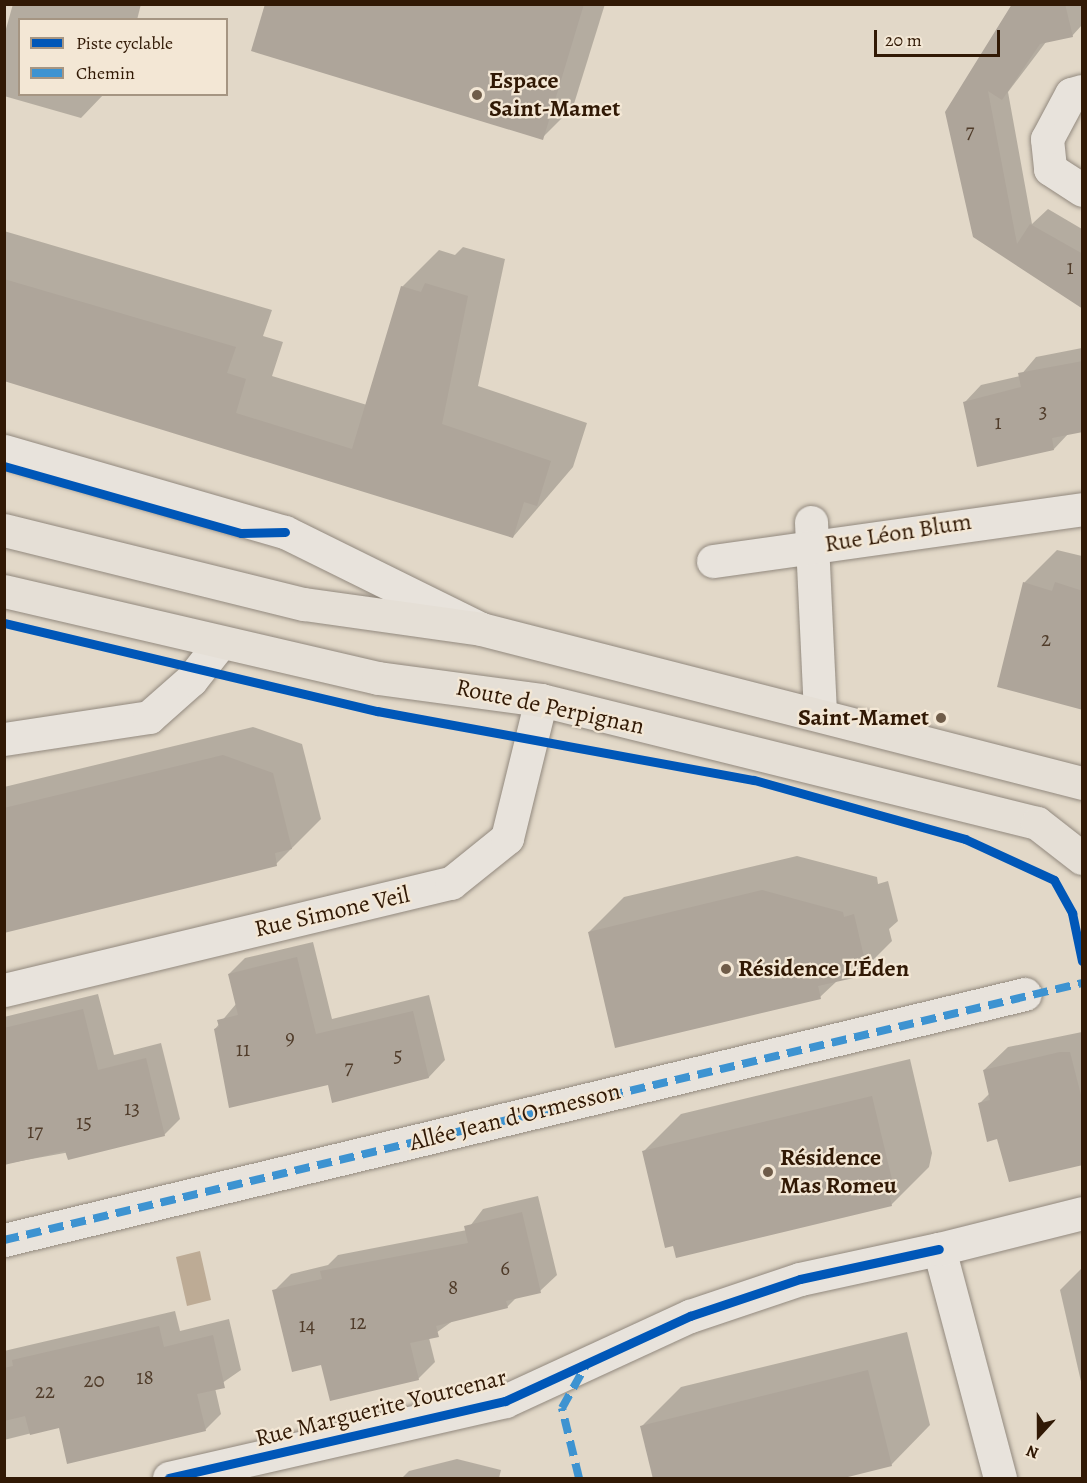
<!DOCTYPE html>
<html>
<head>
<meta charset="utf-8">
<style>
  body { margin:0 }
  #map { position:relative; width:1087px; height:1483px; overflow:hidden; background:#e2d8c8; font-family:Alegreya,serif }
  div>[style] { position:absolute }
  .water>* { inset:0; background:#bdab95 }
  .shadow>* { inset:0; background:#0003 }
  .building>* { inset:0; background:#aea59a }
  .roads { filter:drop-shadow(0 0 2px #92897e) drop-shadow(0 0 2px #92897e) }
  .minor>* { height:33px; margin:-16.5px; padding:0 16.5px; transform-origin:16.5px; border-radius:16.5px; background:#e8e3dc }
  .major>* { height:33px; margin:-16.5px; padding:0 16.5px; transform-origin:16.5px; border-radius:16.5px; background:#e5dfd6 }
  .quiet>* { height:8px; margin-top:-4px; transform-origin:0; background:repeating-linear-gradient(90deg,#3d93d1 0 15px,transparent 0 23px) }
  .cycleway>* { height:9px; margin:-4.5px; padding:0 4.5px; transform-origin:4.5px; border-radius:4.5px; background:#0057b8 }
  .dots>* { width:16px; height:16px; translate:-50% -50%; box-sizing:border-box; border:3px solid #f3e7d5; border-radius:50% }
  span { translate:-50% -50%; white-space:nowrap; text-align:center; line-height:1.15; -webkit-text-stroke:4.5px #f3e7d5; paint-order:stroke }
  .number-label { font-size:21px; color:#503c2a }
  .number-label span { -webkit-text-stroke-width:0 }
  .poi-label { font-size:24px; color:#311905; font-weight:700 }
  .left { translate:0 -50%; text-align:left }
  .right { translate:-100% -50%; text-align:right }
  .street-label { font-size:24px; color:#311905 }
  .frame { position:absolute; inset:0; border:6px solid #311905; pointer-events:none }
  .legend { position:absolute; left:18px; top:18px; width:210px; height:78px; box-sizing:border-box; background:#f3e7d5; border:2px solid #a59582; margin:0; padding:8px 10px; list-style:none; font-size:18px; color:#311905 }
  .legend li { display:flex; align-items:center; gap:12px; height:30px }
  .legend b { width:30px; border:2px solid #a59582 }
  .north { position:absolute; left:1009px; top:1405px; width:60px; height:60px; -webkit-text-stroke:4px #f3e7d5; paint-order:stroke; rotate:201deg; font-size:16px; font-weight:700; line-height:24px; text-align:center; color:#311905 }
  .north::after { content:''; display:block; margin:auto; width:21px; height:27px; background:#311905; clip-path:polygon(50% 0,100% 100%,50% 72%,0 100%) }
  .scale { position:absolute; left:874px; top:30px; width:126px; height:27px; box-sizing:border-box; border:3px solid #311905; border-top:0; padding-left:8px; font-size:18px; line-height:21px; white-space:nowrap; color:#311905; -webkit-text-stroke:4px #f3e7d5; paint-order:stroke }
</style>
</head>
<body>
<div id="map">
  <div class="water">
    <div style="clip-path:polygon(200px 1251px,211px 1300px,187px 1306px,176px 1257px)"></div>
  </div>
  <div class="shadow">
    <div style="clip-path:polygon(13px 4px,141px 4px,137px 20px,20px 20px,20px 94px,104px 94px,81px 118px,4px 96px,4px 36px)"></div>
    <div style="clip-path:polygon(267px 4px,605px 4px,573px 107px,542px 138px)"></div>
    <div style="clip-path:polygon(1014px 4px,1082px 4px,1082px 25px,1072px 36px,1046px 42px,1008px 92px,1032px 224px,1048px 209px,1082px 229px,1082px 307px,974px 236px,946px 112px)"></div>
    <div style="clip-path:polygon(4px 231px,272px 310px,263px 336px,283px 342px,272px 376px,367px 405px,402px 287px,439px 250px,455px 255px,463px 247px,505px 259px,478px 386px,587px 423px,573px 467px,513px 537px,4px 380px)"></div>
    <div style="clip-path:polygon(1082px 348px,1082px 431px,1069px 433px,1054px 449px,965px 402px,981px 385px,1020px 376px,1036px 357px)"></div>
    <div style="clip-path:polygon(1057px 550px,1082px 556px,1082px 708px,1024px 583px)"></div>
    <div style="clip-path:polygon(253px 727px,302px 744px,321px 819px,276px 864px,4px 931px,4px 787px)"></div>
    <div style="clip-path:polygon(797px 856px,877px 877px,878px 884px,888px 881px,898px 921px,889px 929px,892px 941px,857px 976px,837px 981px,820px 997px,589px 932px,624px 897px)"></div>
    <div style="clip-path:polygon(313px 942px,332px 1019px,429px 995px,445px 1060px,429px 1077px,329px 1083px,215px 1029px,236px 1004px,229px 974px,245px 958px)"></div>
    <div style="clip-path:polygon(98px 994px,114px 1055px,161px 1043px,180px 1119px,164px 1135px,4px 1164px,4px 1017px)"></div>
    <div style="clip-path:polygon(1082px 1032px,1082px 1163px,998px 1138px,979px 1104px,990px 1093px,984px 1070px,1008px 1047px)"></div>
    <div style="clip-path:polygon(910px 1059px,932px 1153px,929px 1167px,891px 1205px,643px 1152px,681px 1114px)"></div>
    <div style="clip-path:polygon(538px 1196px,557px 1275px,540px 1291px,517px 1297px,507px 1307px,454px 1320px,429px 1338px,435px 1362px,418px 1379px,322px 1363px,274px 1291px,291px 1274px,328px 1265px,338px 1255px,467px 1230px,483px 1209px)"></div>
    <div style="clip-path:polygon(1082px 1268px,1082px 1386px,1060px 1290px)"></div>
    <div style="clip-path:polygon(175px 1311px,180px 1331px,229px 1319px,241px 1370px,215px 1388px,221px 1414px,205px 1430px,60px 1426px,4px 1440px,4px 1351px)"></div>
    <div style="clip-path:polygon(907px 1332px,930px 1425px,891px 1465px,641px 1427px,681px 1387px)"></div>
    <div style="clip-path:polygon(457px 1459px,501px 1470px,499px 1478px,402px 1478px,409px 1471px)"></div>
  </div>
  <div class="building">
    <div style="clip-path:polygon(265px 4px,584px 4px,543px 140px,251px 51px)"></div>
    <div style="clip-path:polygon(1012px 4px,1065px 4px,1073px 37px,1040px 44px,1002px 100px,988px 91px,1017px 244px,1030px 224px,1083px 254px,1083px 309px,973px 237px,945px 112px)"></div>
    <div style="clip-path:polygon(4px 279px,236px 347px,227px 373px,246px 379px,236px 413px,352px 449px,401px 286px,421px 292px,425px 283px,468px 296px,442px 424px,551px 461px,537px 506px,524px 502px,513px 538px,4px 381px)"></div>
    <div style="clip-path:polygon(1083px 361px,1083px 432px,1052px 438px,1054px 450px,977px 467px,963px 402px,1021px 387px,1018px 373px)"></div>
    <div style="clip-path:polygon(1023px 582px,1052px 591px,1055px 582px,1083px 591px,1083px 710px,997px 687px)"></div>
    <div style="clip-path:polygon(223px 755px,273px 773px,292px 849px,275px 853px,277px 866px,4px 933px,4px 808px)"></div>
    <div style="clip-path:polygon(762px 890px,843px 912px,844px 917px,854px 914px,864px 957px,854px 960px,858px 977px,818px 986px,821px 999px,615px 1048px,588px 932px)"></div>
    <div style="clip-path:polygon(297px 957px,316px 1034px,413px 1011px,429px 1078px,332px 1103px,328px 1085px,229px 1108px,214px 1029px,219px 1027px,217px 1020px,238px 1015px,228px 974px)"></div>
    <div style="clip-path:polygon(83px 1009px,98px 1070px,146px 1058px,165px 1136px,68px 1160px,65px 1151px,4px 1165px,4px 1028px)"></div>
    <div style="clip-path:polygon(1060px 1052px,1070px 1052px,1083px 1103px,1083px 1165px,1009px 1182px,997px 1139px,987px 1142px,978px 1103px,990px 1100px,983px 1070px)"></div>
    <div style="clip-path:polygon(872px 1096px,895px 1192px,889px 1194px,892px 1206px,676px 1258px,673px 1246px,665px 1248px,642px 1151px)"></div>
    <div style="clip-path:polygon(522px 1212px,541px 1293px,506px 1301px,508px 1308px,436px 1326px,439px 1337px,410px 1343px,419px 1380px,330px 1401px,321px 1365px,292px 1372px,272px 1290px,322px 1279px,320px 1271px,468px 1243px,464px 1226px)"></div>
    <div style="clip-path:polygon(159px 1326px,164px 1347px,213px 1335px,225px 1388px,197px 1394px,206px 1431px,67px 1464px,59px 1428px,30px 1435px,25px 1416px,4px 1421px,4px 1368px,13px 1366px,12px 1360px)"></div>
    <div style="clip-path:polygon(868px 1370px,892px 1466px,840px 1479px,653px 1479px,640px 1426px)"></div>
  </div>
  <div class="roads">
    <div class="minor">
      <div style="left:1082px;top:91px;width:11px;rotate:165deg"></div>
      <div style="left:1071px;top:94px;width:51px;rotate:118.1deg"></div>
      <div style="left:1047px;top:139px;width:30px;rotate:84deg"></div>
      <div style="left:1050px;top:169px;width:38px;rotate:33deg"></div>
      <div style="left:4px;top:451px;width:292px;rotate:16.1deg"></div>
      <div style="left:285px;top:532px;width:216px;rotate:26.3deg"></div>
      <div style="left:811px;top:522px;width:192px;rotate:87.3deg"></div>
      <div style="left:713px;top:561px;width:373px;rotate:-8deg"></div>
      <div style="left:4px;top:739px;width:147px;rotate:-8.6deg"></div>
      <div style="left:149px;top:717px;width:56px;rotate:-41.4deg"></div>
      <div style="left:191px;top:680px;width:48px;rotate:-51.7deg"></div>
      <div style="left:4px;top:990px;width:460px;rotate:-13.5deg"></div>
      <div style="left:451px;top:883px;width:72px;rotate:-38.8deg"></div>
      <div style="left:507px;top:838px;width:142px;rotate:-76.2deg"></div>
      <div style="left:4px;top:1240px;width:1050px;rotate:-13.55deg"></div>
      <div style="left:169px;top:1478px;width:345px;rotate:-12.9deg"></div>
      <div style="left:505px;top:1401px;width:204px;rotate:-24.7deg"></div>
      <div style="left:690px;top:1316px;width:116px;rotate:-18.6deg"></div>
      <div style="left:800px;top:1279px;width:142px;rotate:-12.2deg"></div>
      <div style="left:1000px;top:1478px;width:237px;rotate:-104.9deg"></div>
      <div style="left:939px;top:1249px;width:147px;rotate:-14.1deg"></div>
    </div>
    <div class="major">
      <div style="left:4px;top:530px;width:309px;rotate:13.9deg"></div>
      <div style="left:304px;top:604px;width:179px;rotate:8deg"></div>
      <div style="left:481px;top:629px;width:620px;rotate:14.37deg"></div>
      <div style="left:4px;top:591px;width:384px;rotate:13.1deg"></div>
      <div style="left:378px;top:678px;width:164px;rotate:7.7deg"></div>
      <div style="left:541px;top:700px;width:511px;rotate:13.93deg"></div>
      <div style="left:1037px;top:823px;width:57px;rotate:37.9deg"></div>
    </div>
  </div>
  <div class="quiet">
    <div style="left:4px;top:1240px;width:1108px;rotate:-13.41deg"></div>
    <div style="left:579px;top:1478px;width:72px;rotate:-103.7deg"></div>
    <div style="left:562px;top:1408px;width:49px;rotate:-60.8deg"></div>
  </div>
  <div class="cycleway">
    <div style="left:4px;top:466px;width:246px;rotate:15.8deg"></div>
    <div style="left:241px;top:533px;width:44px;rotate:-1.3deg"></div>
    <div style="left:4px;top:623px;width:383px;rotate:13.3deg"></div>
    <div style="left:377px;top:711px;width:383px;rotate:10.4deg"></div>
    <div style="left:754px;top:780px;width:219px;rotate:15.6deg"></div>
    <div style="left:965px;top:839px;width:98px;rotate:24.7deg"></div>
    <div style="left:1054px;top:880px;width:38px;rotate:61deg"></div>
    <div style="left:1072px;top:913px;width:49px;rotate:78.2deg"></div>
    <div style="left:169px;top:1478px;width:345px;rotate:-12.9deg"></div>
    <div style="left:505px;top:1401px;width:204px;rotate:-24.7deg"></div>
    <div style="left:690px;top:1316px;width:116px;rotate:-18.6deg"></div>
    <div style="left:800px;top:1279px;width:142px;rotate:-12.2deg"></div>
  </div>
  <div class="dots">
    <div style="left:477px;top:95px;background:#6f5c49"></div>
    <div style="left:941px;top:718px;background:#6f5c49"></div>
    <div style="left:726px;top:969px;background:#6f5c49"></div>
    <div style="left:768px;top:1172px;background:#6f5c49"></div>
  </div>
  <div class="number-label">
    <span style="left:970px;top:131px">7</span>
    <span style="left:1070px;top:267px">1</span>
    <span style="left:1043px;top:411px">3</span>
    <span style="left:998px;top:422px">1</span>
    <span style="left:1046px;top:639px">2</span>
    <span style="left:290px;top:1037px">9</span>
    <span style="left:243px;top:1049px">11</span>
    <span style="left:398px;top:1055px">5</span>
    <span style="left:349px;top:1067px">7</span>
    <span style="left:132px;top:1108px">13</span>
    <span style="left:84px;top:1122px">15</span>
    <span style="left:35px;top:1131px">17</span>
    <span style="left:505px;top:1268px">6</span>
    <span style="left:453px;top:1287px">8</span>
    <span style="left:358px;top:1322px">12</span>
    <span style="left:307px;top:1325px">14</span>
    <span style="left:145px;top:1377px">18</span>
    <span style="left:94px;top:1380px">20</span>
    <span style="left:45px;top:1391px">22</span>
  </div>
  <div class="poi-label">
    <span class="left" style="left:489px;top:95px">Espace<br>Saint-Mamet</span>
    <span class="right" style="left:929px;top:718px">Saint-Mamet</span>
    <span class="left" style="left:738px;top:969px">Résidence L'Éden</span>
    <span class="left" style="left:780px;top:1172px">Résidence<br>Mas Romeu</span>
  </div>
  <div class="street-label">
    <span style="left:898px;top:533px;rotate:-9deg">Rue Léon Blum</span>
    <span style="left:550px;top:707px;rotate:12deg">Route de Perpignan</span>
    <span style="left:332px;top:912px;rotate:-13deg">Rue Simone Veil</span>
    <span style="left:515px;top:1117px;rotate:-14deg">Allée Jean d'Ormesson</span>
    <span style="left:381px;top:1408px;rotate:-14deg">Rue Marguerite Yourcenar</span>
  </div>
  <div class="frame"></div>
  <ul class="legend">
  <li><b style="height:8px;background:#0057b8"></b>Piste cyclable</li>
  <li><b style="height:8px;background:#3d93d1"></b>Chemin</li>
  </ul>
  <div class="north">N</div>
  <div class="scale">20 m</div>
</div>
</body>
</html>
